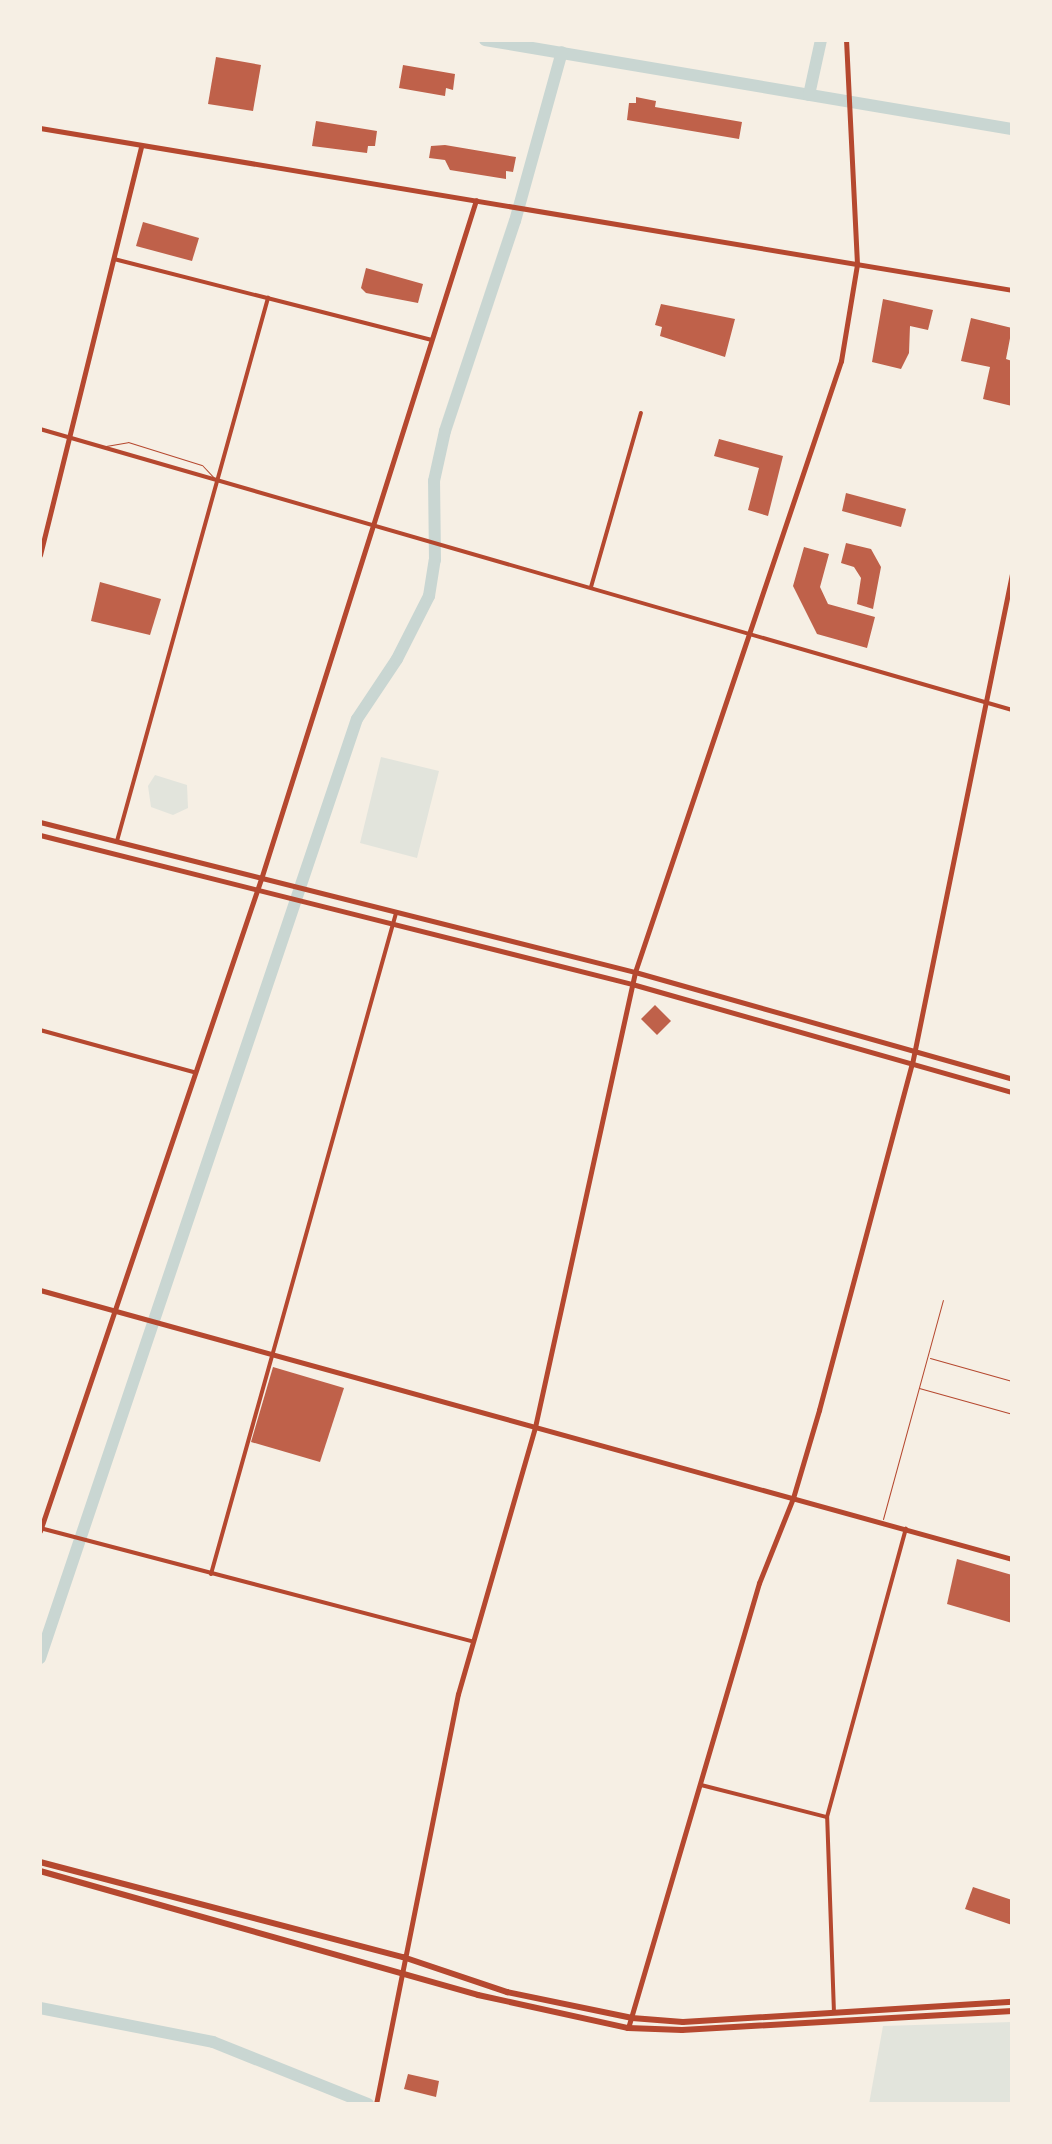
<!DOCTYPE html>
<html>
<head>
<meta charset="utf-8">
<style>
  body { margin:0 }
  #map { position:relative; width:1052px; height:2144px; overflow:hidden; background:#f6efe4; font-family:"Source Sans 3",sans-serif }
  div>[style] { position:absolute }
  .green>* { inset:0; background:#e2e4dc }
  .river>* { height:12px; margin:-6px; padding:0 6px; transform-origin:6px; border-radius:6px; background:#c9d6d2 }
  .building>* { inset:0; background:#bf614a }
  .service>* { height:1px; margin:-0.5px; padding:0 0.5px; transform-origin:0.5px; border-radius:0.5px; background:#b5482f }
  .minor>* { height:4px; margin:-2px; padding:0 2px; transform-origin:2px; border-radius:2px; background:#b5482f }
  .tertiary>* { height:5px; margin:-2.5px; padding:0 2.5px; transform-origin:2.5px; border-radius:2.5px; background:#b5482f }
  .secondary>* { height:5px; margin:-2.5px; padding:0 2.5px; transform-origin:2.5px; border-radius:2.5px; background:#b5482f }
  .primary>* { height:6px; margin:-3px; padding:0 3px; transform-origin:3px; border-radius:3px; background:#b5482f }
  span { translate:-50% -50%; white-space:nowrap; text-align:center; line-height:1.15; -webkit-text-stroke:8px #f6efe4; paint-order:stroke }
  .frame { position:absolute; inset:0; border:42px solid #f6efe4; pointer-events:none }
</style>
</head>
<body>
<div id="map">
  <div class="green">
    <div style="clip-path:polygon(381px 757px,439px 771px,417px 858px,360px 843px)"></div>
    <div style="clip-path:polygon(155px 775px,187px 785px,188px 808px,173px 815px,151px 807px,148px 786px)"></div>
    <div style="clip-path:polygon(1012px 2022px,1012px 2104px,869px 2104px,883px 2026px)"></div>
  </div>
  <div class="river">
    <div style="left:485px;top:40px;width:534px;rotate:9.59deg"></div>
    <div style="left:809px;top:95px;width:56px;rotate:-77.7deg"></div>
    <div style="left:40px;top:1658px;width:991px;rotate:-71.35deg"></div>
    <div style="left:357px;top:719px;width:72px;rotate:-56.3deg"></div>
    <div style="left:397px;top:659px;width:71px;rotate:-63.1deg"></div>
    <div style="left:429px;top:596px;width:36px;rotate:-81deg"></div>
    <div style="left:435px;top:560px;width:79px;rotate:-90.7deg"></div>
    <div style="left:434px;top:481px;width:51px;rotate:-77.6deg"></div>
    <div style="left:445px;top:431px;width:221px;rotate:-71.6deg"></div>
    <div style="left:515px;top:221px;width:175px;rotate:-74.5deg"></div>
    <div style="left:40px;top:2008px;width:176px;rotate:11.1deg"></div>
    <div style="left:213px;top:2042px;width:167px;rotate:21.8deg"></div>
  </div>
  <div class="building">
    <div style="clip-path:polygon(216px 57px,261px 65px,253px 111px,208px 104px)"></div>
    <div style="clip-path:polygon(403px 65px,455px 74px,453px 90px,446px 88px,445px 96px,399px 88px)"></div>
    <div style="clip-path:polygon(636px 97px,656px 101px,655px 107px,742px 122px,739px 139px,627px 120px,629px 103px,636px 103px)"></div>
    <div style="clip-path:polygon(316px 121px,377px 131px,375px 146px,368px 146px,367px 153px,312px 146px)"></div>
    <div style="clip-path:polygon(445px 145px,516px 157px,513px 172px,506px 171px,506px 179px,450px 170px,445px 160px,429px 158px,431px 146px)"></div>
    <div style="clip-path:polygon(143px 222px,199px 238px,192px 261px,136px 246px)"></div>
    <div style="clip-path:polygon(366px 268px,423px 284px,418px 303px,366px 293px,361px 288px)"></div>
    <div style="clip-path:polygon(883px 299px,933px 310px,928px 330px,910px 326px,909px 353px,901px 369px,872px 362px)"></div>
    <div style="clip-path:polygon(661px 304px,735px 319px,725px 357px,660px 336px,662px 327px,655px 325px)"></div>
    <div style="clip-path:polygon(971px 318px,1012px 328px,1006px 359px,1012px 361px,1012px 406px,983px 399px,990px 367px,961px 361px)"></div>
    <div style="clip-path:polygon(719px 439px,783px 456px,768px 516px,748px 510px,759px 468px,714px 456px)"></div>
    <div style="clip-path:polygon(846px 493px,906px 509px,901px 527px,842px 511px)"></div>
    <div style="clip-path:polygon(846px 543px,871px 549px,881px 567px,873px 609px,857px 604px,861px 578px,854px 567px,841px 563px)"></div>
    <div style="clip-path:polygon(804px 547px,829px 554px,820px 587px,828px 604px,875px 617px,867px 648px,817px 634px,793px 586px)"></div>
    <div style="clip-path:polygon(100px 582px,161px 599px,150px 635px,91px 621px)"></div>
    <div style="clip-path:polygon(655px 1005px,671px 1021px,657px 1035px,641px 1019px)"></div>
    <div style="clip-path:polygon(273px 1367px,344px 1388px,320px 1462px,251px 1442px)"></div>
    <div style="clip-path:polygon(957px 1559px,1012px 1575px,1012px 1623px,947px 1604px)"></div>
    <div style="clip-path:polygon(973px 1887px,1012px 1900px,1012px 1925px,965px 1909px)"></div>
    <div style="clip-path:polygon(408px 2074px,439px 2081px,436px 2097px,404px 2089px)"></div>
  </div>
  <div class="service">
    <div style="left:106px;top:446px;width:22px;rotate:-10deg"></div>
    <div style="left:128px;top:442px;width:77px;rotate:17.3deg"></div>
    <div style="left:202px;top:465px;width:18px;rotate:47deg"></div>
    <div style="left:930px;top:1358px;width:85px;rotate:15.7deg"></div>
    <div style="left:919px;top:1388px;width:97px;rotate:15.6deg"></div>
    <div style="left:883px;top:1519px;width:227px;rotate:-74.7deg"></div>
  </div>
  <div class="minor">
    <div style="left:114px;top:259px;width:327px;rotate:14.3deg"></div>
    <div style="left:40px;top:429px;width:1012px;rotate:16.12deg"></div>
    <div style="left:591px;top:587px;width:181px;rotate:-74deg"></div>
    <div style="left:117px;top:841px;width:564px;rotate:-74.46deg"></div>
    <div style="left:40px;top:1030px;width:160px;rotate:15.3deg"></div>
    <div style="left:40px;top:1528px;width:447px;rotate:14.7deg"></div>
    <div style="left:211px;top:1574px;width:686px;rotate:-74.36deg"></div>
    <div style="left:701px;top:1785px;width:130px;rotate:14.3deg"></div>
    <div style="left:834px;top:2013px;width:196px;rotate:-92deg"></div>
    <div style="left:827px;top:1817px;width:299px;rotate:-74.7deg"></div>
  </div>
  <div class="tertiary">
    <div style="left:40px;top:128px;width:985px;rotate:9.46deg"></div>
    <div style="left:40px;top:555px;width:421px;rotate:-76.1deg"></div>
    <div style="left:40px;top:1290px;width:1009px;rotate:15.47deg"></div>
    <div style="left:40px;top:1531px;width:688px;rotate:-71.28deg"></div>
    <div style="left:261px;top:879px;width:712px;rotate:-72.43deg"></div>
    <div style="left:628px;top:2028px;width:464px;rotate:-73.6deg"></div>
    <div style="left:759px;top:1583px;width:92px;rotate:-68.2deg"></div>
    <div style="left:793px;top:1498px;width:92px;rotate:-73.5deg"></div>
    <div style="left:819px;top:1410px;width:358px;rotate:-75deg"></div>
    <div style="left:912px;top:1064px;width:500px;rotate:-78.47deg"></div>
  </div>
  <div class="secondary">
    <div style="left:40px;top:822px;width:614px;rotate:14.15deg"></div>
    <div style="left:635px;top:972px;width:392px;rotate:15.8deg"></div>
    <div style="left:40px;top:835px;width:610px;rotate:14.13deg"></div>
    <div style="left:632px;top:984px;width:395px;rotate:15.9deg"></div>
    <div style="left:376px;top:2104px;width:418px;rotate:-78.7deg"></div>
    <div style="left:458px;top:1694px;width:278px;rotate:-73.9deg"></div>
    <div style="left:535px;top:1427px;width:466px;rotate:-77.6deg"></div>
    <div style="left:635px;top:972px;width:645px;rotate:-71.37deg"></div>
    <div style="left:841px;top:361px;width:98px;rotate:-80.6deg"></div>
    <div style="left:857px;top:264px;width:224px;rotate:-92.8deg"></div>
  </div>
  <div class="primary">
    <div style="left:40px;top:1862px;width:375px;rotate:14.7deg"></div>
    <div style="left:403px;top:1957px;width:110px;rotate:18.6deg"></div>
    <div style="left:507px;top:1992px;width:128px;rotate:11.7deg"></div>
    <div style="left:632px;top:2018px;width:51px;rotate:4.5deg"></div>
    <div style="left:683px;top:2022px;width:330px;rotate:-3.5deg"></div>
    <div style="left:40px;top:1871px;width:455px;rotate:15.8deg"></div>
    <div style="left:478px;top:1995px;width:154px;rotate:12.4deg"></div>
    <div style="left:628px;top:2028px;width:54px;rotate:2.1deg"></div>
    <div style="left:682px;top:2030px;width:331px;rotate:-3.3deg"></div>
  </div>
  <div class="frame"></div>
</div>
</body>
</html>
